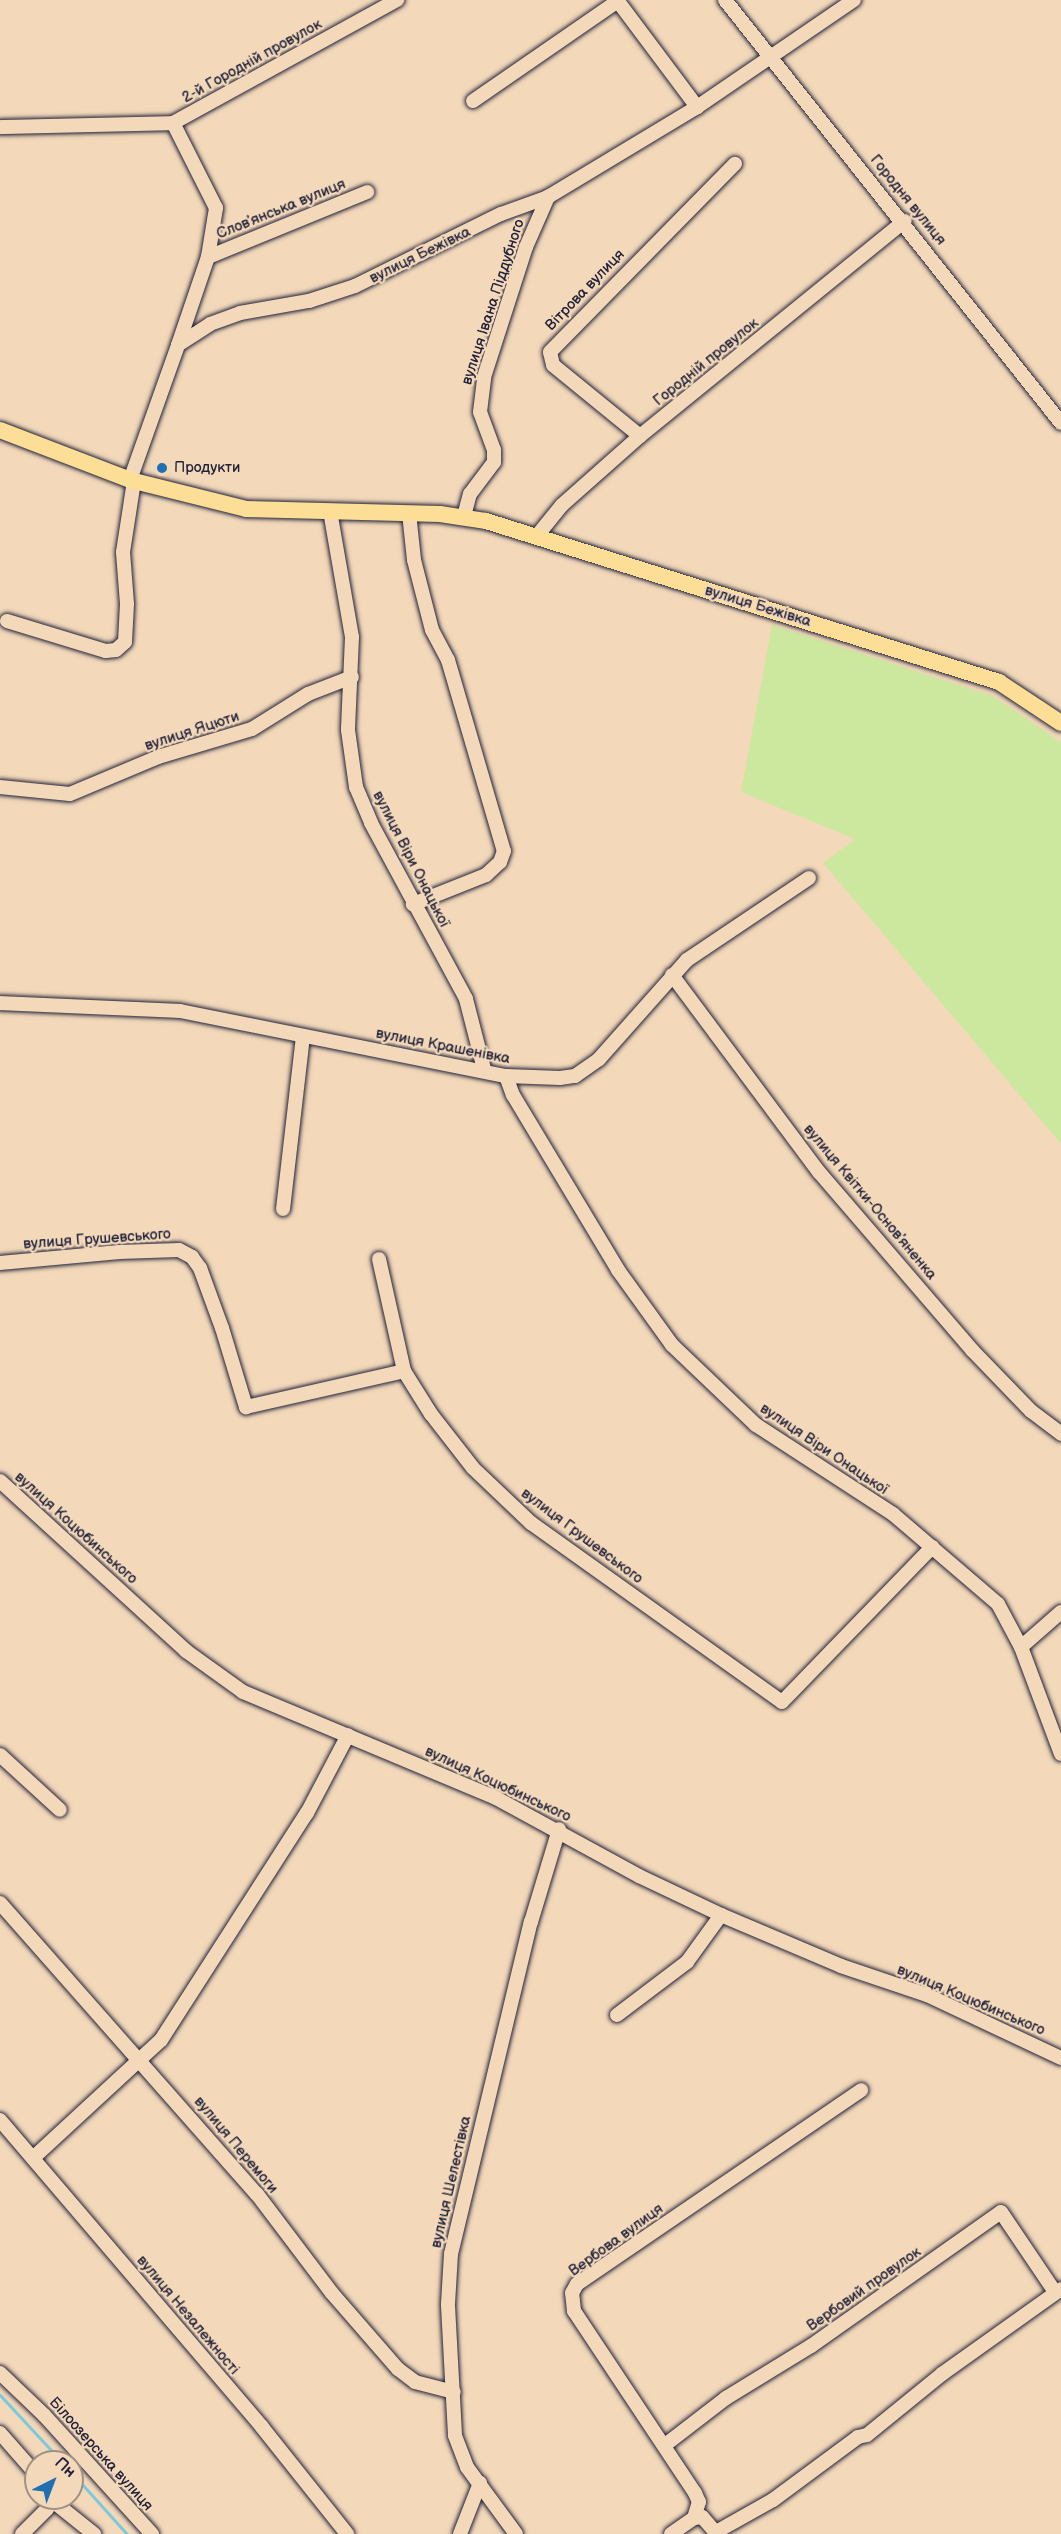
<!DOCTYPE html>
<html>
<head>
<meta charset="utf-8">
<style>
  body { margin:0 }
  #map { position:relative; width:1061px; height:2534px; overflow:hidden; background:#f3d9ba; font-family:"Balsamiq Sans",sans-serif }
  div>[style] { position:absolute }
  .green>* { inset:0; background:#cce89e }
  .stream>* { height:3px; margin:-1.5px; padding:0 1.5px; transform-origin:1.5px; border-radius:1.5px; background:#7dc9dc }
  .roads { filter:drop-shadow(0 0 2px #22223b) drop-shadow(0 0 2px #22223b) }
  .minor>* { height:14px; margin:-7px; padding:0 7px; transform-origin:7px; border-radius:7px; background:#f3d9ba }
  .major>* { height:16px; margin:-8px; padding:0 8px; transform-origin:8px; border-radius:8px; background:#fdde96 }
  .dots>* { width:16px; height:16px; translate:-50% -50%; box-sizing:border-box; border:3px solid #f3d9ba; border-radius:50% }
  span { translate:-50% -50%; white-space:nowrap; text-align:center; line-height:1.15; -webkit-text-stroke:4.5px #f3d9ba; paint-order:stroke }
  .street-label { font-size:15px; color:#22223b }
  .poi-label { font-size:15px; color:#22223b }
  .left { translate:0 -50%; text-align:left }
  .north { position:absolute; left:24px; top:2450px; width:60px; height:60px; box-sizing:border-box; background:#f3d9ba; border:2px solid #9f9087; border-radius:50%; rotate:42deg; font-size:16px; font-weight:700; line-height:24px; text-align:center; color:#22223b }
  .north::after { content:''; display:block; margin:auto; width:21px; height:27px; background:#1f6fb2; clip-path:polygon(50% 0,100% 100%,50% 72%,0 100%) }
</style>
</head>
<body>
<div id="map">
  <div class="green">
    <div style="clip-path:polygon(772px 625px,993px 696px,1061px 742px,1061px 1144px,823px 863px,855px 839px,741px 792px)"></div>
  </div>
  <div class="stream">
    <div style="left:0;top:2395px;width:91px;rotate:47.2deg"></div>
    <div style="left:72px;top:2473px;width:82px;rotate:48deg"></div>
  </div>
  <div class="roads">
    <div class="minor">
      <div style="left:617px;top:0;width:134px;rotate:53.2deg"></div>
      <div style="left:725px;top:0;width:540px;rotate:51.54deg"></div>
      <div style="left:473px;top:101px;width:176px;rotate:-34.6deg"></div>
      <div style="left:0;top:127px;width:173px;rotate:-1.3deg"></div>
      <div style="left:208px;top:257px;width:172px;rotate:-22.2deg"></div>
      <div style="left:178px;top:345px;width:93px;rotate:-71.2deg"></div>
      <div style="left:208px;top:257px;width:50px;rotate:-80.7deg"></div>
      <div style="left:216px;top:208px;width:95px;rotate:-116.8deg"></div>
      <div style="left:173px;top:123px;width:256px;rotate:-28.8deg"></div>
      <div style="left:640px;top:436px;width:112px;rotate:-140.8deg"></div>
      <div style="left:553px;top:365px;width:13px;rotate:-103deg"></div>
      <div style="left:550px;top:352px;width:264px;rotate:-45.5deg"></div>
      <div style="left:130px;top:480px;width:143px;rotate:-70.4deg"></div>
      <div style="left:178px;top:345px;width:38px;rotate:-33deg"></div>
      <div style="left:210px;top:324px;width:32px;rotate:-20deg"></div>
      <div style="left:240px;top:313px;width:70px;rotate:-9.9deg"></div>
      <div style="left:309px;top:301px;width:48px;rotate:-18.1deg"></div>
      <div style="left:355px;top:286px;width:163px;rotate:-26.3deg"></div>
      <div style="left:501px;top:214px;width:50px;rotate:-19.9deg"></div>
      <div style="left:548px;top:197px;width:174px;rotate:-31.1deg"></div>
      <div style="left:697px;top:107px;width:190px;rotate:-34.3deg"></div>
      <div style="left:330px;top:511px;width:128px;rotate:80.1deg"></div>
      <div style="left:352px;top:637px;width:93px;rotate:92.5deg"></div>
      <div style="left:348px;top:730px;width:58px;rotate:82deg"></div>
      <div style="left:356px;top:787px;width:39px;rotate:67deg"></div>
      <div style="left:371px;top:823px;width:200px;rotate:61.6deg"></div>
      <div style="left:466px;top:999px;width:72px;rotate:75.6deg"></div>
      <div style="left:409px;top:513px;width:47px;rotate:83.9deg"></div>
      <div style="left:414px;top:560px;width:72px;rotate:75.6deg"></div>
      <div style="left:432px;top:630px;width:34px;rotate:62deg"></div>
      <div style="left:448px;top:660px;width:199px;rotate:73.7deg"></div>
      <div style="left:504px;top:851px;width:12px;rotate:110deg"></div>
      <div style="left:500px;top:862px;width:19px;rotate:137deg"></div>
      <div style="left:486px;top:875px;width:79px;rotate:158.3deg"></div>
      <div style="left:464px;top:516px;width:23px;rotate:-75deg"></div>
      <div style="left:470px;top:494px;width:40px;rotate:-53deg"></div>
      <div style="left:494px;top:462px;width:12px;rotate:-90deg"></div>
      <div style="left:494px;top:450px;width:40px;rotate:-110.2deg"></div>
      <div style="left:480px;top:412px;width:35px;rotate:-83deg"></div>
      <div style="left:484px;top:377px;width:137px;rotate:-72.1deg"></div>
      <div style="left:526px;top:247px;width:55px;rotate:-66.3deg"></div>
      <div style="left:536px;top:537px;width:41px;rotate:-50.9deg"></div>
      <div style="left:562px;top:505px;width:104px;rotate:-41.5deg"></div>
      <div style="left:640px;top:436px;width:341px;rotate:-39.1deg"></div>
      <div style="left:7px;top:621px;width:103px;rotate:16.9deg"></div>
      <div style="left:106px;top:651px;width:10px;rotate:-6deg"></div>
      <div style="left:116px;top:650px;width:12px;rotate:-42deg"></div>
      <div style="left:125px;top:642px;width:38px;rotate:-87deg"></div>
      <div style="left:127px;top:604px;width:52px;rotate:-94.4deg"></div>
      <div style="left:123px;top:552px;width:72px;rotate:-81.2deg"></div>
      <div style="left:0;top:787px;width:70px;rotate:5.7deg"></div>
      <div style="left:70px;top:794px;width:95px;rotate:-22.8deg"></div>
      <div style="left:158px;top:757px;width:98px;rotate:-16.6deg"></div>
      <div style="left:252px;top:729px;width:66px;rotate:-32deg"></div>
      <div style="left:308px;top:694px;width:47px;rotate:-21.1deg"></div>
      <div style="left:672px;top:975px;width:246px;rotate:53.3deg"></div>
      <div style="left:819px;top:1172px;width:235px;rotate:49.3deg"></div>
      <div style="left:972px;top:1350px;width:85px;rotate:46deg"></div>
      <div style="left:1031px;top:1411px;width:38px;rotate:37deg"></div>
      <div style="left:0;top:1003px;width:180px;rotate:2.5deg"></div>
      <div style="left:180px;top:1011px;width:332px;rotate:11.3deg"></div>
      <div style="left:506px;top:1076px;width:54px;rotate:2.1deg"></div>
      <div style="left:560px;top:1078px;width:15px;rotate:-8deg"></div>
      <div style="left:575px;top:1076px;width:29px;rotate:-35deg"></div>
      <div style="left:599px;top:1059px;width:132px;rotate:-48.4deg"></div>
      <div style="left:687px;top:960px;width:147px;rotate:-33.9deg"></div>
      <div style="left:506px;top:1076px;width:20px;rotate:70deg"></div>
      <div style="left:513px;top:1095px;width:204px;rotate:59deg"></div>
      <div style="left:618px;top:1270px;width:92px;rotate:54.2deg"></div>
      <div style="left:672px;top:1345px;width:116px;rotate:43.6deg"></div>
      <div style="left:756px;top:1425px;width:163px;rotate:33deg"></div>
      <div style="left:893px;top:1514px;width:138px;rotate:40.6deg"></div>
      <div style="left:998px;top:1604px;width:49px;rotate:61.9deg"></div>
      <div style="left:1021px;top:1647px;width:114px;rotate:69.5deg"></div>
      <div style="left:283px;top:1209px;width:173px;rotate:-83.4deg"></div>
      <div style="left:379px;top:1259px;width:115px;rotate:77.4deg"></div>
      <div style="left:0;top:1263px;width:120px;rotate:-5.3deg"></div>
      <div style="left:119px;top:1252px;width:60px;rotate:-1.9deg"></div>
      <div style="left:179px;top:1250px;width:15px;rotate:28deg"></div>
      <div style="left:192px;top:1257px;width:14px;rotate:54deg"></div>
      <div style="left:200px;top:1268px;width:64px;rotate:69.9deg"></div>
      <div style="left:222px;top:1328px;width:83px;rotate:73.1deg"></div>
      <div style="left:246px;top:1407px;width:162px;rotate:-12.8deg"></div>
      <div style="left:404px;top:1371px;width:51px;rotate:57.9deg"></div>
      <div style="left:431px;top:1414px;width:68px;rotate:52.1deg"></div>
      <div style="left:473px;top:1468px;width:80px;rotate:43.5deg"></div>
      <div style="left:531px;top:1523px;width:308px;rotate:35.5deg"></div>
      <div style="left:782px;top:1702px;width:216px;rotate:-45.9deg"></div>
      <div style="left:0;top:1481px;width:252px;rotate:42.4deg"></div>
      <div style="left:186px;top:1651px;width:70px;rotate:35.7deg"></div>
      <div style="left:243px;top:1692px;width:274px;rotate:22.7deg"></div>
      <div style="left:496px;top:1798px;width:163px;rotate:28.6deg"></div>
      <div style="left:639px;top:1876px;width:91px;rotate:25.4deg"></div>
      <div style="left:721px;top:1915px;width:130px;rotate:23deg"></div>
      <div style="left:841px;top:1966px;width:91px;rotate:18.6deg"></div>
      <div style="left:927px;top:1995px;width:148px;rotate:25.2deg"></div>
      <div style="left:1021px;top:1647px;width:53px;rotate:-41.2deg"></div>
      <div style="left:0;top:1755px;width:81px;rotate:42.5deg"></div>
      <div style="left:0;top:1903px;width:388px;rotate:48.6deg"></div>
      <div style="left:257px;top:2194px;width:123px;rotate:52.9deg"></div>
      <div style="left:331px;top:2292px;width:102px;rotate:49deg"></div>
      <div style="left:398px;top:2369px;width:21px;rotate:37deg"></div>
      <div style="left:415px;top:2382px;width:40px;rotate:14.4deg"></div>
      <div style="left:617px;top:2015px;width:88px;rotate:-37.1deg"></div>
      <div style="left:687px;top:1962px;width:58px;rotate:-54.1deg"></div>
      <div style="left:0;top:2120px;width:404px;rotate:49.5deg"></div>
      <div style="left:262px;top:2427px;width:137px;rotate:51.5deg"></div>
      <div style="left:33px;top:2158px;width:174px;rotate:-42.7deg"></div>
      <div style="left:161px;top:2040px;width:270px;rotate:-57.3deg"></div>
      <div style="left:307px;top:1813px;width:88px;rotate:-62.3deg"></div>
      <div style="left:0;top:2373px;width:61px;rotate:43.7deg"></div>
      <div style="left:44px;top:2415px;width:161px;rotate:47.8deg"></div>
      <div style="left:0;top:2433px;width:55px;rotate:48.7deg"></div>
      <div style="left:665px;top:2445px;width:77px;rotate:-37.6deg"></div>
      <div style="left:726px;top:2398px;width:100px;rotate:-31.5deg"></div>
      <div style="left:811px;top:2346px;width:232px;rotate:-35.2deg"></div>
      <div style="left:1001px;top:2212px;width:97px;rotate:56deg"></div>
      <div style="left:49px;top:2498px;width:58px;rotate:38.7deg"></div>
      <div style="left:716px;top:2532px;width:65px;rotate:-29.3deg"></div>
      <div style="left:773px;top:2500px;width:106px;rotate:-36.5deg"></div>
      <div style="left:858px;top:2437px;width:9px;rotate:-13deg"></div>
      <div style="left:867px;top:2435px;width:97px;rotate:-39.1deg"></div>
      <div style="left:942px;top:2374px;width:146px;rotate:-35.5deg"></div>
      <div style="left:22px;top:2534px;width:35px;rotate:-45deg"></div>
      <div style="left:47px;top:2509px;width:9px;rotate:-69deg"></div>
      <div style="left:460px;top:2534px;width:55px;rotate:-68.6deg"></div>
      <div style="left:516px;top:2534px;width:83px;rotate:-126.2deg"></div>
      <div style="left:467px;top:2467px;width:34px;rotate:-111deg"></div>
      <div style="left:455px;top:2435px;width:131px;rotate:-93.1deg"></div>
      <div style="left:448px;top:2304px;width:50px;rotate:-86.6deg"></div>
      <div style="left:451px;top:2254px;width:342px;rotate:-76.5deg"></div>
      <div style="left:531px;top:1922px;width:97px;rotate:-73.2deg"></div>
      <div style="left:671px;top:2534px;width:28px;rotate:-35deg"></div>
      <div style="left:717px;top:2534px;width:23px;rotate:-131deg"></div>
      <div style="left:702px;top:2517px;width:8px;rotate:173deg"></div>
      <div style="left:694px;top:2518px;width:17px;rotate:-73deg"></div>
      <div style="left:699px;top:2502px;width:10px;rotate:-114deg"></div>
      <div style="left:695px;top:2493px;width:219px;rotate:-123.6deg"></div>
      <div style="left:574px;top:2311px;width:18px;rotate:-96deg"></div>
      <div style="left:572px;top:2293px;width:10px;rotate:-61deg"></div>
      <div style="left:577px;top:2284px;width:344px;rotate:-34.3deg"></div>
    </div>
    <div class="major">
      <div style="left:0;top:430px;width:139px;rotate:21deg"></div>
      <div style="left:130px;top:480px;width:120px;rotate:14deg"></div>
      <div style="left:246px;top:509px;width:194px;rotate:1.5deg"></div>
      <div style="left:440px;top:514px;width:47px;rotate:8.7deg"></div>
      <div style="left:486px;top:521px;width:538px;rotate:17.42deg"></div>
      <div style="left:999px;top:682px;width:74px;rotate:33.5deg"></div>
    </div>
  </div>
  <div class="dots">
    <div style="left:162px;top:468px;background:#1f6fb2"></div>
  </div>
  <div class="street-label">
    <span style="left:252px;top:61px;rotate:-29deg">2-й Городній провулок</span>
    <span style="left:908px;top:200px;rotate:51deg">Городня вулиця</span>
    <span style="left:281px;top:209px;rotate:-22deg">Словʼянська вулиця</span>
    <span style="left:420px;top:255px;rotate:-26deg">вулиця Бежівка</span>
    <span style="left:585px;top:290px;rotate:-46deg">Вітрова вулиця</span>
    <span style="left:493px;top:302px;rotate:-72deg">вулиця Івана Піддубного</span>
    <span style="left:706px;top:362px;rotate:-39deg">Городній провулок</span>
    <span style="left:758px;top:606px;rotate:17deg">вулиця Бежівка</span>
    <span style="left:192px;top:731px;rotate:-18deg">вулиця Яцюти</span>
    <span style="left:411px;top:859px;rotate:63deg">вулиця Віри Онацької</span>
    <span style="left:443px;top:1046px;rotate:11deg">вулиця Крашенівка</span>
    <span style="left:870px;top:1202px;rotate:50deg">вулиця Квітки-Основʼяненка</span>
    <span style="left:97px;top:1239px;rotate:-4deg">вулиця Грушевського</span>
    <span style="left:824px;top:1449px;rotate:34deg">вулиця Віри Онацької</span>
    <span style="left:76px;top:1528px;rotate:42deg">вулиця Коцюбинського</span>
    <span style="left:582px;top:1536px;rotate:37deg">вулиця Грушевського</span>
    <span style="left:498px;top:1784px;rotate:25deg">вулиця Коцюбинського</span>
    <span style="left:971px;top:2000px;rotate:23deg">вулиця Коцюбинського</span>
    <span style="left:236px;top:2145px;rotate:50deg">вулиця Перемоги</span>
    <span style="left:451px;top:2182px;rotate:-77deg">вулиця Шелестівка</span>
    <span style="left:616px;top:2240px;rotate:-36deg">Вербова вулиця</span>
    <span style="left:864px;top:2289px;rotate:-35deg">Вербовий провулок</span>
    <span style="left:188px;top:2315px;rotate:50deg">вулиця Незалежності</span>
    <span style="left:101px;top:2454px;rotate:48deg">Білоозерська вулиця</span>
  </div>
  <div class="poi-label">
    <span class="left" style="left:174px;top:468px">Продукти</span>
  </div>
  <div class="north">Пн</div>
</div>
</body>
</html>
